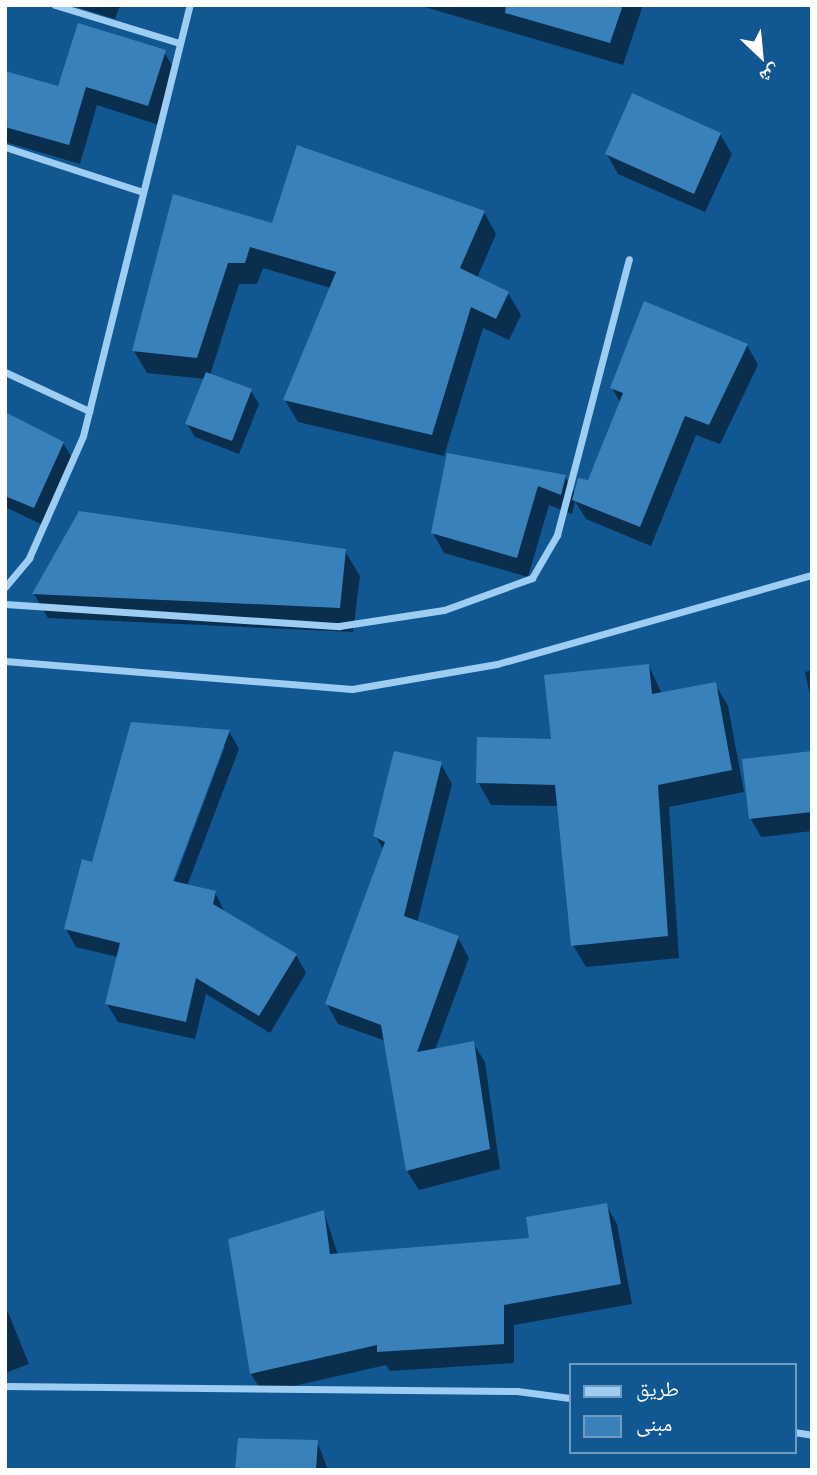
<!DOCTYPE html>
<html>
<head>
<meta charset="utf-8">
<style>
  body { margin:0 }
  #map { position:relative; width:817px; height:1475px; overflow:hidden; background:#115792; font-family:Mulish,"Noto Naskh Arabic",sans-serif }
  div>[style] { position:absolute }
  .shadow>* { inset:0; background:#0007 }
  .building>* { inset:0; background:#3981ba }
  .street>* { height:7px; margin:-3.5px; padding:0 3.5px; transform-origin:3.5px; border-radius:3.5px; background:#9dcdf3 }
  span { translate:-50% -50%; white-space:nowrap; text-align:center; line-height:1.15; -webkit-text-stroke:7px #115792; paint-order:stroke }
  .frame { position:absolute; inset:0; border:7px solid #fff; pointer-events:none }
  .legend { position:absolute; left:569px; top:1363px; width:228px; height:91px; box-sizing:border-box; background:#115792; border:2px solid #709abe; margin:0; padding:9px 12px; list-style:none; font-size:21px; color:#fff }
  .legend li { display:flex; align-items:center; gap:14px; height:35px }
  .legend b { width:35px; border:2px solid #709abe }
  .north { position:absolute; left:726px; top:21px; width:70px; height:70px; -webkit-text-stroke:5px #115792; paint-order:stroke; rotate:154deg; font-size:19px; font-weight:700; line-height:28px; text-align:center; color:#fff }
  .north::after { content:''; display:block; margin:auto; width:24px; height:32px; background:#fff; clip-path:polygon(50% 0,100% 100%,50% 72%,0 100%) }
</style>
</head>
<body>
<div id="map">
  <div class="shadow">
    <div style="clip-path:polygon(70px 5px,120px 5px,115px 19px)"></div>
    <div style="clip-path:polygon(418px 5px,643px 5px,623px 65px)"></div>
    <div style="clip-path:polygon(164px 52px,176px 72px,159px 125px,97px 105px,80px 164px,5px 142px,5px 73px,59px 89px)"></div>
    <div style="clip-path:polygon(720px 134px,732px 154px,705px 212px,618px 174px,607px 154px)"></div>
    <div style="clip-path:polygon(174px 196px,274px 225px,484px 212px,496px 234px,477px 278px,508px 293px,521px 315px,509px 340px,483px 328px,444px 456px,298px 422px,285px 400px,331px 288px,263px 268px,257px 284px,239px 284px,210px 375px,251px 391px,259px 404px,239px 454px,195px 437px,187px 424px,205px 379px,147px 373px,134px 351px)"></div>
    <div style="clip-path:polygon(747px 345px,758px 365px,720px 444px,696px 435px,651px 546px,586px 519px,575px 501px,572px 514px,549px 505px,528px 577px,444px 553px,433px 533px,448px 455px,565px 477px,576px 495px,590px 482px,621px 404px,612px 388px)"></div>
    <div style="clip-path:polygon(5px 414px,63px 443px,75px 463px,45px 526px,5px 507px)"></div>
    <div style="clip-path:polygon(345px 551px,360px 576px,353px 632px,48px 618px,34px 594px)"></div>
    <div style="clip-path:polygon(649px 666px,662px 694px,715px 684px,728px 706px,744px 792px,669px 807px,679px 958px,586px 967px,573px 945px,559px 806px,491px 805px,478px 782px,552px 741px)"></div>
    <div style="clip-path:polygon(812px 670px,812px 703px,805px 672px)"></div>
    <div style="clip-path:polygon(evenodd,229px 731px,239px 749px,187px 886px,215px 892px,225px 913px,296px 955px,306px 973px,270px 1033px,206px 994px,195px 1039px,118px 1022px,107px 1004px,118px 957px,76px 947px,66px 929px,93px 864px,229px 731px,222px 746px,225px 746px,171px 890px,168px 888px,222px 746px)"></div>
    <div style="clip-path:polygon(812px 753px,812px 831px,761px 837px,751px 819px,744px 761px)"></div>
    <div style="clip-path:polygon(441px 764px,452px 784px,417px 923px,458px 938px,469px 958px,435px 1050px,473px 1043px,485px 1062px,500px 1169px,419px 1190px,407px 1171px,386px 1041px,338px 1024px,327px 1004px,384px 851px,375px 835px)"></div>
    <div style="clip-path:polygon(606px 1205px,617px 1224px,632px 1304px,514px 1325px,514px 1363px,390px 1371px,386px 1365px,263px 1393px,251px 1374px,230px 1240px,324px 1212px,338px 1255px,531px 1239px)"></div>
    <div style="clip-path:polygon(5px 1305px,29px 1364px,5px 1373px)"></div>
    <div style="clip-path:polygon(317px 1441px,328px 1470px,236px 1470px)"></div>
  </div>
  <div class="building">
    <div style="clip-path:polygon(506px 5px,623px 5px,610px 43px,505px 13px)"></div>
    <div style="clip-path:polygon(78px 23px,166px 50px,148px 106px,86px 87px,69px 145px,5px 127px,5px 71px,58px 86px)"></div>
    <div style="clip-path:polygon(632px 93px,721px 133px,694px 194px,605px 154px)"></div>
    <div style="clip-path:polygon(297px 145px,485px 211px,460px 268px,509px 292px,496px 319px,471px 307px,432px 435px,283px 400px,336px 272px,250px 247px,245px 263px,228px 263px,197px 358px,132px 351px,173px 194px,272px 223px)"></div>
    <div style="clip-path:polygon(644px 301px,748px 344px,709px 425px,685px 416px,640px 527px,572px 500px,578px 478px,588px 480px,623px 393px,610px 388px)"></div>
    <div style="clip-path:polygon(206px 372px,252px 389px,232px 441px,185px 424px)"></div>
    <div style="clip-path:polygon(5px 412px,64px 442px,34px 508px,5px 496px)"></div>
    <div style="clip-path:polygon(447px 453px,566px 475px,561px 495px,538px 486px,517px 558px,431px 533px)"></div>
    <div style="clip-path:polygon(79px 511px,346px 549px,340px 608px,32px 594px)"></div>
    <div style="clip-path:polygon(649px 664px,652px 694px,716px 682px,732px 770px,658px 785px,668px 936px,571px 946px,555px 785px,476px 783px,477px 737px,551px 739px,544px 675px)"></div>
    <div style="clip-path:polygon(131px 722px,230px 730px,173px 881px,216px 891px,213px 904px,297px 954px,259px 1016px,196px 978px,186px 1022px,105px 1004px,120px 943px,64px 929px,82px 859px,92px 862px)"></div>
    <div style="clip-path:polygon(394px 751px,442px 762px,404px 916px,459px 936px,417px 1052px,474px 1041px,490px 1149px,406px 1171px,381px 1025px,325px 1004px,385px 842px,373px 836px)"></div>
    <div style="clip-path:polygon(812px 751px,812px 812px,749px 819px,742px 759px)"></div>
    <div style="clip-path:polygon(607px 1203px,621px 1284px,504px 1305px,504px 1344px,377px 1352px,377px 1345px,250px 1374px,228px 1239px,324px 1210px,330px 1254px,529px 1238px,526px 1217px)"></div>
    <div style="clip-path:polygon(238px 1438px,318px 1440px,316px 1470px,235px 1470px)"></div>
  </div>
  <div class="street">
    <div style="left:55px;top:5px;width:130px;rotate:17deg"></div>
    <div style="left:5px;top:147px;width:145px;rotate:18.1deg"></div>
    <div style="left:5px;top:372px;width:93px;rotate:24.9deg"></div>
    <div style="left:5px;top:587px;width:38px;rotate:-50deg"></div>
    <div style="left:29px;top:558px;width:133px;rotate:-66.1deg"></div>
    <div style="left:83px;top:436px;width:444px;rotate:-76.1deg"></div>
    <div style="left:5px;top:604px;width:335px;rotate:3.8deg"></div>
    <div style="left:339px;top:626px;width:106px;rotate:-8.7deg"></div>
    <div style="left:444px;top:610px;width:94px;rotate:-20deg"></div>
    <div style="left:532px;top:578px;width:50px;rotate:-59.8deg"></div>
    <div style="left:557px;top:535px;width:285px;rotate:-75.4deg"></div>
    <div style="left:5px;top:661px;width:348px;rotate:4.6deg"></div>
    <div style="left:352px;top:689px;width:147px;rotate:-9.8deg"></div>
    <div style="left:497px;top:664px;width:327px;rotate:-15.8deg"></div>
    <div style="left:5px;top:1386px;width:512px;rotate:0.56deg"></div>
    <div style="left:517px;top:1391px;width:53px;rotate:7.5deg"></div>
    <div style="left:794px;top:1432px;width:18px;rotate:9deg"></div>
  </div>
  <div class="frame"></div>
  <ul class="legend">
  <li><b style="height:9px;background:#9dcdf3"></b>طريق</li>
  <li><b style="height:19px;background:#3981ba"></b>مبنى</li>
  </ul>
  <div class="north">ش</div>
</div>
</body>
</html>
